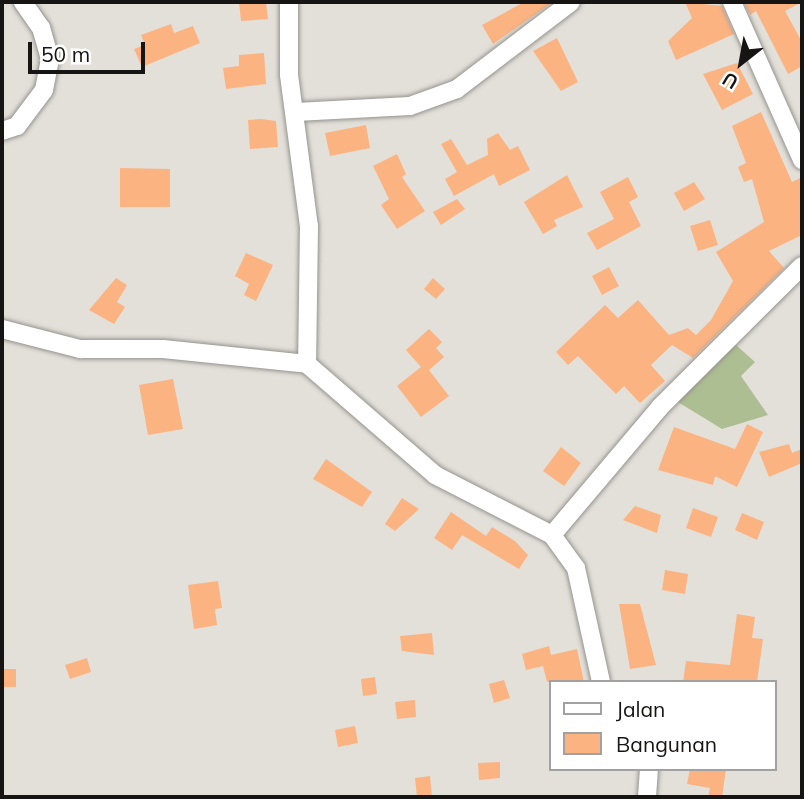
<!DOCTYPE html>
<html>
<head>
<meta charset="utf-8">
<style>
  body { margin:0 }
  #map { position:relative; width:804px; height:799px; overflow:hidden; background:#e3e0da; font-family:Mulish,sans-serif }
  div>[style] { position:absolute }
  .green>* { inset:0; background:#adbf92 }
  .building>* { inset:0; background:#fbb382 }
  .roads { filter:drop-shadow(0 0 2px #96938e) drop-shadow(0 0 2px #96938e) }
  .street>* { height:18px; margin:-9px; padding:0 9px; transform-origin:9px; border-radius:9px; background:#fff }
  span { translate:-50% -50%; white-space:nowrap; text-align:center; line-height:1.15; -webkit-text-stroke:6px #fff; paint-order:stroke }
  .frame { position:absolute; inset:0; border:4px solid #161513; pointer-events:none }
  .legend { position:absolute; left:549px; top:680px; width:228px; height:91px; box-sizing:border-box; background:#fff; border:2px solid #a2a1a1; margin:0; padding:9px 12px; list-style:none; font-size:21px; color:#161513 }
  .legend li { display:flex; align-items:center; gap:14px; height:35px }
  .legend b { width:35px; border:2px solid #a2a1a1 }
  .north { position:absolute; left:706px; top:28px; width:70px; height:70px; -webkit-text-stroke:5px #fff; paint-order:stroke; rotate:211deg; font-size:19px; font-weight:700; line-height:28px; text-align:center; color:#161513 }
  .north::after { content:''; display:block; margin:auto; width:24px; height:32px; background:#161513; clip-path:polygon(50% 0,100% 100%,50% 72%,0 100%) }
  .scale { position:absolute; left:28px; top:42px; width:117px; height:32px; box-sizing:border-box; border:4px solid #161513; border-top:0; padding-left:9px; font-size:21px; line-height:24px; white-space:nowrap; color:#161513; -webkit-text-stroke:5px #fff; paint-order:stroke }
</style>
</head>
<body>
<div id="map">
  <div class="green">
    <div style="clip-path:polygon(736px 345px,755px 362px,741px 376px,768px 415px,722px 429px,673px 399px)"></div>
  </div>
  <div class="building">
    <div style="clip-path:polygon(239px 2px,266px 2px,268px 19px,241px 21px)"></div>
    <div style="clip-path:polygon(524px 2px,553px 2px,493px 44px,482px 25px)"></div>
    <div style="clip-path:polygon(685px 2px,722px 6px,734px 34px,676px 60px,668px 41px,692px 18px)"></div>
    <div style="clip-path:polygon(744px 2px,802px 2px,785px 11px,802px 42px,802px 66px,788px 74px,756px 11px,750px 15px)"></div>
    <div style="clip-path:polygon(171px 24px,174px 33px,193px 26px,200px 43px,142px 67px,134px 49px,145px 45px,141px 35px)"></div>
    <div style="clip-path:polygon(557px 38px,578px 82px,561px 91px,533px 51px)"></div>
    <div style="clip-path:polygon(264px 53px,266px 84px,226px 89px,223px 68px,239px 66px,239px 55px)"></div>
    <div style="clip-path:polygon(737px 63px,753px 94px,722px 110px,703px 74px)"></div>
    <div style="clip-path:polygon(761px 112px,792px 182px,802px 177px,802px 235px,769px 251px,784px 268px,693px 358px,672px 345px,651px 365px,665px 381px,640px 403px,624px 386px,616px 394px,578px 356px,568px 365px,556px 352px,605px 305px,618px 318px,638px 300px,669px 335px,688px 328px,696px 335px,711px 320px,733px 281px,716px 252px,764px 222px,752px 179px,744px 182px,738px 167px,746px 163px,732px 126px)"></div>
    <div style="clip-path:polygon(261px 119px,276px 121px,278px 147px,250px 149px,248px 120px)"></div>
    <div style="clip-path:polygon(366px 125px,370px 148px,330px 156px,325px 133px)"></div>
    <div style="clip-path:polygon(498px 133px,510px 150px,518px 146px,530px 170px,499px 186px,494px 174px,454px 196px,445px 179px,457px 172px,441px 144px,451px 139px,467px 165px,488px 155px,487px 139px)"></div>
    <div style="clip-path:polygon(397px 154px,406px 174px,402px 177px,425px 211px,397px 229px,381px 205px,389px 199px,373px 166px)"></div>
    <div style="clip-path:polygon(120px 168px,170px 169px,170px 207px,120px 207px)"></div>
    <div style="clip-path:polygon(567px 175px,583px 207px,554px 220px,557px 226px,543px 234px,524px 202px)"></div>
    <div style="clip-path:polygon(628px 177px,638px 197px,629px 202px,641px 226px,597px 250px,587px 233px,614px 219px,600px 192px)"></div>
    <div style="clip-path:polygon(694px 182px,705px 199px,684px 211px,674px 193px)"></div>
    <div style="clip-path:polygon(457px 199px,465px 209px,441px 225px,433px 212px)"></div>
    <div style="clip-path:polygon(710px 220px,718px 245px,698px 251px,690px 226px)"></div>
    <div style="clip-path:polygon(246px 253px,273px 265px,256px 301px,244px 295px,249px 284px,235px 276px)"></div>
    <div style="clip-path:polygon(609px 267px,619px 286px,602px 295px,592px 276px)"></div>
    <div style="clip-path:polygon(116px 278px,127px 285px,117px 302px,125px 307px,114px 324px,89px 310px)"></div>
    <div style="clip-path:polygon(433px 278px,445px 289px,436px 299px,424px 289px)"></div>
    <div style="clip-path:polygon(429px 329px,442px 342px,436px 348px,444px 357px,429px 370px,449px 396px,421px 417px,397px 386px,421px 367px,406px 350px)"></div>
    <div style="clip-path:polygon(173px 379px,183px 429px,148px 435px,139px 385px)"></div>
    <div style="clip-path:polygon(747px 424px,763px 432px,737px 487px,715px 476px,713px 485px,658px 470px,674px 427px,735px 449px)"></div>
    <div style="clip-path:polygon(789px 444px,792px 453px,802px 449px,802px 463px,769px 477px,759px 452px)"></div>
    <div style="clip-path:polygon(561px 447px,581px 463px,564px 486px,543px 471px)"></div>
    <div style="clip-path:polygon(326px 459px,372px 492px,362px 507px,313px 479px)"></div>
    <div style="clip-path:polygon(402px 498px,419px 509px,395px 531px,385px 524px)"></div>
    <div style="clip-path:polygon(635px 506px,661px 515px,657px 533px,623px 520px)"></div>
    <div style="clip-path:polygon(693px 508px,718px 517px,711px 537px,686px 528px)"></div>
    <div style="clip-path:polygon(451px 512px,486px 536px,492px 527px,515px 541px,528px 555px,519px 569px,462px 535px,452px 550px,434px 538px)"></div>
    <div style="clip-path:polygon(742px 513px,764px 522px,757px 540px,735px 530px)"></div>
    <div style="clip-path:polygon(665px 570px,688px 574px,685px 594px,662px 590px)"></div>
    <div style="clip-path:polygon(218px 581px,222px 608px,215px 609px,217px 625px,194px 629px,188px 585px)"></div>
    <div style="clip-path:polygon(619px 604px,640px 604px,656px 665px,630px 669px)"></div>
    <div style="clip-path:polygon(737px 614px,755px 617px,752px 638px,763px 639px,757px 682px,683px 682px,686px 661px,730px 665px)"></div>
    <div style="clip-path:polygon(432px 633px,434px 655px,402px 651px,400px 636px)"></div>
    <div style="clip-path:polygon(549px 646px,551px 655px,577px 649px,584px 682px,547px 682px,543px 666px,526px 670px,522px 654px)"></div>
    <div style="clip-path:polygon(87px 658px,91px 672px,70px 679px,65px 665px)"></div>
    <div style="clip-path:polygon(2px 669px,16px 669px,16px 687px,2px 687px)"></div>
    <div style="clip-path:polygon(375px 677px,377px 694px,363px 696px,361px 679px)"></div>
    <div style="clip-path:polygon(504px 680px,510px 698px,494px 703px,489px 684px)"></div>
    <div style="clip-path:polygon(415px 700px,416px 717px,397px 719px,395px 702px)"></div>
    <div style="clip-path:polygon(355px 726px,358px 743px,338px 747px,335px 730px)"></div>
    <div style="clip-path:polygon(500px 762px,500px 778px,479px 780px,478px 763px)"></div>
    <div style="clip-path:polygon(690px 769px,726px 769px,722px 797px,708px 797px,710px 788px,687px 784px)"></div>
    <div style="clip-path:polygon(430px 776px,432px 797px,417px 797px,415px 778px)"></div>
  </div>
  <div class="roads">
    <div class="street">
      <div style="left:289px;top:2px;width:73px;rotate:90deg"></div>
      <div style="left:289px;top:75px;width:152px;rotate:82.5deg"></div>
      <div style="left:309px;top:226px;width:138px;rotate:90.8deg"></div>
      <div style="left:307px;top:364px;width:169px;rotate:40.9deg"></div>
      <div style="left:435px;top:475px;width:131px;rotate:27.1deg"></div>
      <div style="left:552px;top:535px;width:41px;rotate:54deg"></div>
      <div style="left:576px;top:568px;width:117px;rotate:77.6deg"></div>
      <div style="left:732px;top:2px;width:173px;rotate:66.1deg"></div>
      <div style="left:296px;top:112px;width:114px;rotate:-3deg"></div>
      <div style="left:410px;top:106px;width:50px;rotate:-19.9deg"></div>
      <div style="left:457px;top:89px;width:143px;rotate:-37.3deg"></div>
      <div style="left:2px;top:131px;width:16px;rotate:-18deg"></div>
      <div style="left:17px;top:126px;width:45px;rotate:-53.1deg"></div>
      <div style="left:44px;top:90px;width:32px;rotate:-79deg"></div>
      <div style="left:50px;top:59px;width:32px;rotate:-106deg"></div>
      <div style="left:41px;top:28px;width:32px;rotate:-125deg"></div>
      <div style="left:2px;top:329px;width:81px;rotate:14.4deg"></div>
      <div style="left:80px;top:349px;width:83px"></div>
      <div style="left:163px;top:349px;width:145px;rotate:5.9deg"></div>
      <div style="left:552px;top:535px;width:167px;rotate:-49.8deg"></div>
      <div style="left:660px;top:407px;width:200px;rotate:-44.8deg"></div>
      <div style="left:647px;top:797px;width:28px;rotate:-86deg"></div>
    </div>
  </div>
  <div class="frame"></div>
  <ul class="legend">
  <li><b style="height:9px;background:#fff"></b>Jalan</li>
  <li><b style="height:19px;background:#fbb382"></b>Bangunan</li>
  </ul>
  <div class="north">U</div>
  <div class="scale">50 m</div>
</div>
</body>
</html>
